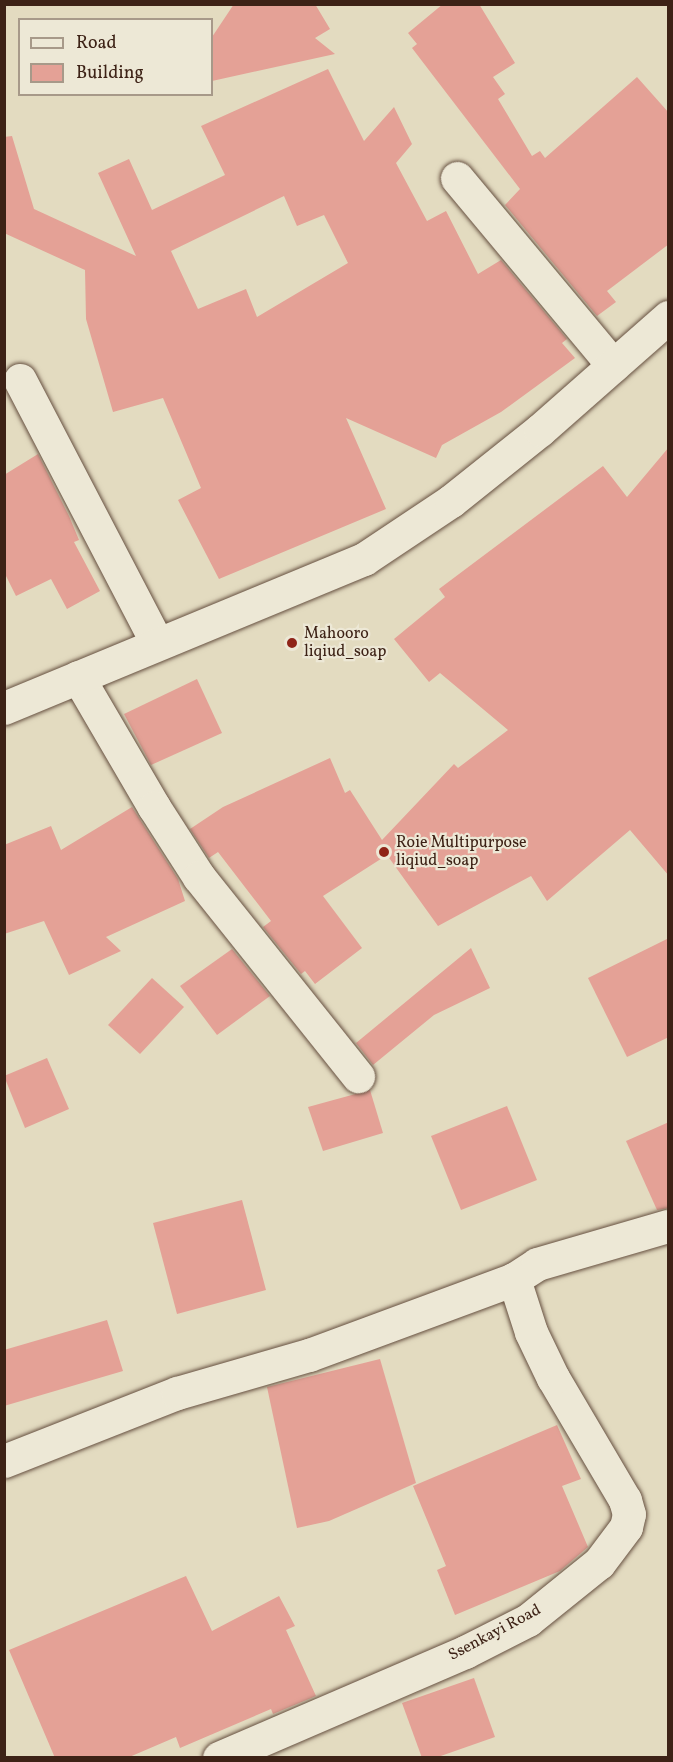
<!DOCTYPE html>
<html>
<head>
<meta charset="utf-8">
<style>
  body { margin:0 }
  #map { position:relative; width:673px; height:1762px; overflow:hidden; background:#e3dbc0; font-family:Vollkorn,serif }
  div>[style] { position:absolute }
  .building>* { inset:0; background:#e4a196 }
  .roads { filter:drop-shadow(0 0 2px #665040) drop-shadow(0 0 2px #665040) }
  .minor>* { height:33px; margin:-16.5px; padding:0 16.5px; transform-origin:16.5px; border-radius:16.5px; background:#ede8d6 }
  .dots>* { width:16px; height:16px; translate:-50% -50%; box-sizing:border-box; border:3px solid #ede8d6; border-radius:50% }
  span { translate:-50% -50%; white-space:nowrap; text-align:center; line-height:1.15; -webkit-text-stroke:4.5px #ede8d6; paint-order:stroke }
  .poi-label { font-size:16px; color:#3d2216 }
  .left { translate:0 -50%; text-align:left }
  .street-label { font-size:16px; color:#3d2216 }
  .frame { position:absolute; inset:0; border:6px solid #3d2216; pointer-events:none }
  .legend { position:absolute; left:18px; top:18px; width:195px; height:78px; box-sizing:border-box; background:#ede8d6; border:2px solid #a79989; margin:0; padding:8px 10px; list-style:none; font-size:18px; color:#3d2216 }
  .legend li { display:flex; align-items:center; gap:12px; height:30px }
  .legend b { width:30px; border:2px solid #a79989 }
</style>
</head>
<body>
<div id="map">
  <div class="building">
    <div style="clip-path:polygon(234px 4px,315px 4px,330px 29px,315px 38px,335px 54px,212px 81px,212px 37px)"></div>
    <div style="clip-path:polygon(443px 4px,479px 4px,515px 63px,493px 77px,505px 94px,498px 99px,532px 156px,540px 151px,545px 158px,637px 77px,669px 113px,669px 244px,607px 291px,616px 302px,597px 316px,505px 205px,520px 189px,412px 48px,417px 44px,408px 33px)"></div>
    <div style="clip-path:polygon(evenodd,328px 69px,364px 141px,394px 107px,412px 144px,396px 163px,427px 221px,446px 211px,478px 274px,501px 260px,567px 339px,562px 343px,575px 358px,501px 412px,442px 445px,436px 458px,346px 418px,386px 509px,219px 579px,178px 500px,201px 488px,163px 398px,113px 412px,86px 319px,85px 270px,4px 233px,4px 137px,12px 136px,34px 209px,136px 256px,98px 173px,129px 159px,152px 210px,225px 175px,201px 126px,328px 69px,284px 196px,297px 226px,324px 215px,348px 263px,257px 317px,246px 289px,198px 309px,171px 251px,284px 196px)"></div>
    <div style="clip-path:polygon(669px 447px,669px 876px,630px 830px,547px 901px,531px 876px,438px 926px,387px 855px,323px 896px,362px 948px,315px 984px,305px 971px,301px 974px,263px 927px,271px 921px,218px 852px,209px 858px,190px 829px,223px 807px,330px 758px,345px 793px,350px 790px,382px 840px,454px 764px,458px 768px,508px 730px,440px 673px,429px 682px,394px 639px,445px 597px,439px 589px,603px 466px,627px 497px)"></div>
    <div style="clip-path:polygon(38px 454px,69px 516px,79px 540px,74px 542px,100px 591px,67px 609px,51px 579px,16px 596px,4px 572px,4px 475px)"></div>
    <div style="clip-path:polygon(197px 679px,222px 733px,151px 765px,124px 714px)"></div>
    <div style="clip-path:polygon(132px 807px,178px 879px,185px 901px,106px 937px,121px 951px,69px 975px,44px 921px,4px 934px,4px 845px,51px 826px,61px 850px)"></div>
    <div style="clip-path:polygon(669px 938px,669px 1037px,627px 1057px,588px 978px)"></div>
    <div style="clip-path:polygon(471px 948px,490px 988px,434px 1015px,373px 1065px,356px 1043px)"></div>
    <div style="clip-path:polygon(232px 949px,270px 996px,217px 1035px,180px 986px)"></div>
    <div style="clip-path:polygon(152px 978px,184px 1007px,140px 1054px,108px 1025px)"></div>
    <div style="clip-path:polygon(47px 1058px,69px 1109px,25px 1128px,4px 1076px)"></div>
    <div style="clip-path:polygon(370px 1090px,383px 1133px,323px 1151px,308px 1107px)"></div>
    <div style="clip-path:polygon(507px 1106px,537px 1180px,461px 1210px,431px 1136px)"></div>
    <div style="clip-path:polygon(669px 1122px,669px 1208px,657px 1210px,626px 1141px)"></div>
    <div style="clip-path:polygon(242px 1200px,266px 1290px,177px 1314px,153px 1223px)"></div>
    <div style="clip-path:polygon(107px 1320px,123px 1371px,4px 1406px,4px 1350px)"></div>
    <div style="clip-path:polygon(380px 1359px,416px 1483px,329px 1521px,297px 1528px,267px 1387px)"></div>
    <div style="clip-path:polygon(557px 1425px,581px 1479px,562px 1486px,588px 1547px,560px 1571px,455px 1615px,437px 1570px,446px 1566px,413px 1486px)"></div>
    <div style="clip-path:polygon(186px 1576px,212px 1631px,279px 1596px,295px 1626px,286px 1630px,316px 1696px,273px 1714px,271px 1709px,180px 1748px,176px 1737px,127px 1758px,55px 1758px,9px 1650px)"></div>
    <div style="clip-path:polygon(474px 1678px,495px 1737px,435px 1758px,422px 1758px,402px 1703px)"></div>
  </div>
  <div class="roads">
    <div class="minor">
      <div style="left:457px;top:178px;width:244px;rotate:50.2deg"></div>
      <div style="left:20px;top:380px;width:297px;rotate:62.5deg"></div>
      <div style="left:78px;top:677px;width:151px;rotate:59.7deg"></div>
      <div style="left:154px;top:807px;width:83px;rotate:57.3deg"></div>
      <div style="left:199px;top:877px;width:255px;rotate:51.4deg"></div>
      <div style="left:4px;top:708px;width:390px;rotate:-22.5deg"></div>
      <div style="left:364px;top:559px;width:105px;rotate:-33.7deg"></div>
      <div style="left:451px;top:501px;width:114px;rotate:-38.6deg"></div>
      <div style="left:540px;top:430px;width:171px;rotate:-41.4deg"></div>
      <div style="left:4px;top:1461px;width:186px;rotate:-21.5deg"></div>
      <div style="left:177px;top:1393px;width:137px;rotate:-16.1deg"></div>
      <div style="left:309px;top:1355px;width:219px;rotate:-20.3deg"></div>
      <div style="left:514px;top:1279px;width:27px;rotate:-33deg"></div>
      <div style="left:537px;top:1264px;width:136px;rotate:-16.2deg"></div>
      <div style="left:219px;top:1758px;width:268px;rotate:-23.3deg"></div>
      <div style="left:465px;top:1652px;width:71px;rotate:-26.9deg"></div>
      <div style="left:528px;top:1620px;width:91px;rotate:-38.8deg"></div>
      <div style="left:599px;top:1563px;width:45px;rotate:-53.1deg"></div>
      <div style="left:626px;top:1527px;width:13px;rotate:-77deg"></div>
      <div style="left:629px;top:1514px;width:15px;rotate:-106deg"></div>
      <div style="left:625px;top:1500px;width:142px;rotate:-120.5deg"></div>
      <div style="left:553px;top:1378px;width:51px;rotate:-115.6deg"></div>
      <div style="left:531px;top:1332px;width:56px;rotate:-107.8deg"></div>
    </div>
  </div>
  <div class="dots">
    <div style="left:292px;top:643px;background:#8f2418"></div>
    <div style="left:384px;top:852px;background:#8f2418"></div>
  </div>
  <div class="poi-label">
    <span class="left" style="left:304px;top:643px">Mahooro<br>liqiud_soap</span>
    <span class="left" style="left:396px;top:852px">Roie Multipurpose<br>liqiud_soap</span>
  </div>
  <div class="street-label">
    <span style="left:495px;top:1633px;rotate:-28deg">Ssenkayi Road</span>
  </div>
  <div class="frame"></div>
  <ul class="legend">
  <li><b style="height:8px;background:#ede8d6"></b>Road</li>
  <li><b style="height:16px;background:#e4a196"></b>Building</li>
  </ul>
</div>
</body>
</html>
